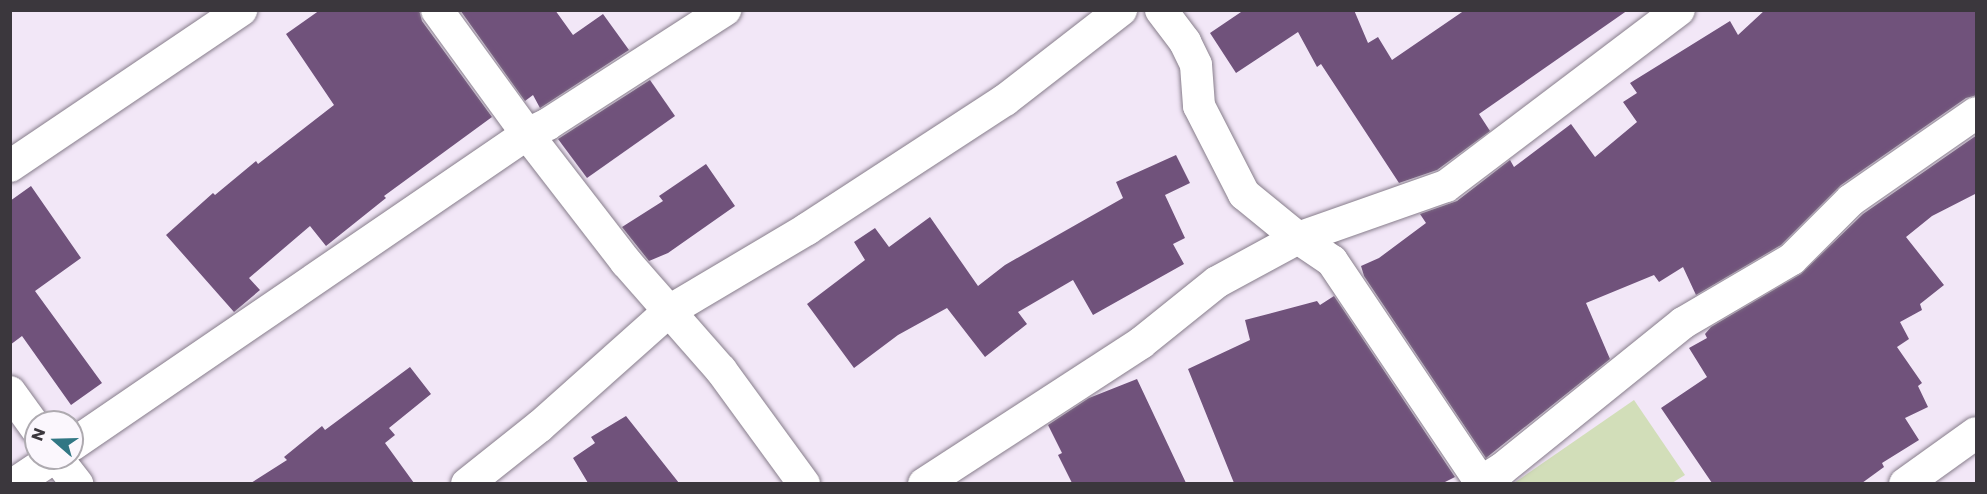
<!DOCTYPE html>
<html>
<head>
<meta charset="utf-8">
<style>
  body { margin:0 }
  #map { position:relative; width:1987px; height:494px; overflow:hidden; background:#f2e7f7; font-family:Poppins,sans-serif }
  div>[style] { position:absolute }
  .green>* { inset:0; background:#d2deb9 }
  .building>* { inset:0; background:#70527b }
  .roads { filter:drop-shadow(0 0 2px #877d8b) drop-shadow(0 0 2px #877d8b) }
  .street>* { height:32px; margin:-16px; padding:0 16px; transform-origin:16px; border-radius:16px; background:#fff }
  span { translate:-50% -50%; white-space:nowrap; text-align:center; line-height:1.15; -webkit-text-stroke:6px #fbf7fd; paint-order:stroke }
  .frame { position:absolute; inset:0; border:12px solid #3b373d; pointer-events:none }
  .north { position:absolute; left:24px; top:410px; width:60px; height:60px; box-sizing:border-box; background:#fbf7fd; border:2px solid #aeaab0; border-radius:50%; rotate:290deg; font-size:16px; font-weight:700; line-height:24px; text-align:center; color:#3b373d }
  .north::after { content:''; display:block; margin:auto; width:21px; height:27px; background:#317784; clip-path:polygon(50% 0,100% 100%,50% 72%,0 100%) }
</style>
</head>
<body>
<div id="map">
  <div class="green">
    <div style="clip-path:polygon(1634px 400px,1685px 475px,1672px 483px,1514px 483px)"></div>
  </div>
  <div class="building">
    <div style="clip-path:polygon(320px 10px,419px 10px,422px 21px,492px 117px,384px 196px,386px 198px,326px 246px,310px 226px,249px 278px,260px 290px,234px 312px,166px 235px,213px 193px,215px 195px,256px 161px,258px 164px,334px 105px,286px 34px)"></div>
    <div style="clip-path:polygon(460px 10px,555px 10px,573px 35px,603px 14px,629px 50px,540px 108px,533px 95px,525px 101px)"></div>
    <div style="clip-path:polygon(1244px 10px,1354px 10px,1368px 43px,1378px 37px,1392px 60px,1465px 10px,1628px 10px,1479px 114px,1490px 131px,1437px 170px,1399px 183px,1321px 64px,1317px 67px,1298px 32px,1236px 73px,1210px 33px)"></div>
    <div style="clip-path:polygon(1765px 10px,1977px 10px,1977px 95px,1966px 98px,1841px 185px,1781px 245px,1696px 295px,1683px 267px,1659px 282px,1654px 275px,1586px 303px,1610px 359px,1486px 458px,1364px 276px,1361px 266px,1379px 258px,1426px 223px,1420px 214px,1457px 201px,1510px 160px,1514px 167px,1571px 124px,1595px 157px,1637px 122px,1623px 102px,1637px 93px,1630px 83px,1730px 21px,1738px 35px)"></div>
    <div style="clip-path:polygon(650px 80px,675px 116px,587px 178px,558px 139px)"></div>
    <div style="clip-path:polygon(1977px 135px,1977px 193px,1932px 216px,1906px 237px,1944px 285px,1920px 304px,1922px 310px,1900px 322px,1909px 339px,1897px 347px,1922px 383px,1918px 386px,1928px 407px,1905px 418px,1919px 440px,1882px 463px,1884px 467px,1862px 483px,1712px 483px,1661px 408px,1707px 377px,1689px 348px,1707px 338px,1705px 334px,1711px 327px,1801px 274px,1863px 214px)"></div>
    <div style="clip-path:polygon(1176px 155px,1190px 183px,1165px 195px,1185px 238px,1173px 244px,1184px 264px,1093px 315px,1073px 280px,1018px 312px,1027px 324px,985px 357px,947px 308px,898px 335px,854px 368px,807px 304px,865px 260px,854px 242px,875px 228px,889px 247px,930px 217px,978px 286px,1005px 265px,1123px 198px,1116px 182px)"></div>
    <div style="clip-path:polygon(706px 164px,735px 206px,668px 253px,649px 261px,622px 227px,663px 201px,659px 196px)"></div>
    <div style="clip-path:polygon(31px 186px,81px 258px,35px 291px,102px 383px,71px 405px,22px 336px,10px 345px,10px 201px)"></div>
    <div style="clip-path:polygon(1334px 296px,1455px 477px,1443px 483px,1234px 483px,1188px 369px,1250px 340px,1245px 320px,1317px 301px,1320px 305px)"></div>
    <div style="clip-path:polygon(410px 367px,431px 394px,389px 428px,395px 435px,385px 443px,414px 483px,251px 483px,287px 460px,284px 457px,322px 426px,325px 430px)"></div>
    <div style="clip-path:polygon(1137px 379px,1186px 483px,1072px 483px,1058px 455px,1062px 453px,1048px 425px,1089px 398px)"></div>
    <div style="clip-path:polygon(626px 416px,679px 483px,588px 483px,573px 458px,595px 443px,591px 437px)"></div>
  </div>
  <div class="roads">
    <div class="street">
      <div style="left:437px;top:10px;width:153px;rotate:54deg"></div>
      <div style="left:527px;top:134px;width:162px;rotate:52.3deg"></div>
      <div style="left:626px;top:262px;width:144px;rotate:48.7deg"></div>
      <div style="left:721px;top:370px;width:141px;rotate:53.9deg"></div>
      <div style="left:1161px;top:10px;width:40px;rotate:53deg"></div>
      <div style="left:1185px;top:42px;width:25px;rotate:64deg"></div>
      <div style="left:1196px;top:65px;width:41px;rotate:85.8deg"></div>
      <div style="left:1199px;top:106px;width:99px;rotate:62.9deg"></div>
      <div style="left:1244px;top:194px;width:70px;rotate:39.2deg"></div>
      <div style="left:1298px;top:238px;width:41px;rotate:34.1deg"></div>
      <div style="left:1332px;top:261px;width:269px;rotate:56.1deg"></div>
      <div style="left:10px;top:166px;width:279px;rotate:-34deg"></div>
      <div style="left:10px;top:392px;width:44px;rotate:54.2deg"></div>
      <div style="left:72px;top:445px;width:551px;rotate:-34.35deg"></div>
      <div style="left:527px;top:134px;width:23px;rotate:-25deg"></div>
      <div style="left:548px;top:124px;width:211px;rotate:-32.8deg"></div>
      <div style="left:57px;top:458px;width:33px;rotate:52deg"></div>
      <div style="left:14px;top:484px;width:47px;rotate:-33.7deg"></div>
      <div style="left:467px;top:484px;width:93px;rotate:-38.5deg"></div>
      <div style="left:540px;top:426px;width:173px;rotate:-41.7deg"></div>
      <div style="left:669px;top:311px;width:161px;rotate:-30.7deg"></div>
      <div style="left:807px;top:229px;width:236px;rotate:-33.1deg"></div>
      <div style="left:1005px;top:100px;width:147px;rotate:-37.8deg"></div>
      <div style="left:924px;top:484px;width:259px;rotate:-33deg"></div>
      <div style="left:1141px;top:343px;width:97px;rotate:-38.8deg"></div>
      <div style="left:1217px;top:282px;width:92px;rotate:-28.5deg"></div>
      <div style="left:1298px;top:238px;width:157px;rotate:-19.4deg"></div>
      <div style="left:1446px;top:186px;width:292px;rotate:-37.1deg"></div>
      <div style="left:1477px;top:484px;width:29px;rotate:-31deg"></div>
      <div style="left:1502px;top:469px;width:233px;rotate:-38.9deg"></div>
      <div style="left:1683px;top:323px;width:126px;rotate:-30.4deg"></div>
      <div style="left:1792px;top:259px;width:83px;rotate:-45deg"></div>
      <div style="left:1851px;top:200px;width:152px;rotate:-34.8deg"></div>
      <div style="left:1905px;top:484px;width:87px;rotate:-35.7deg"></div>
    </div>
  </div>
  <div class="frame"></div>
  <div class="north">N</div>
</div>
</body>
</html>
